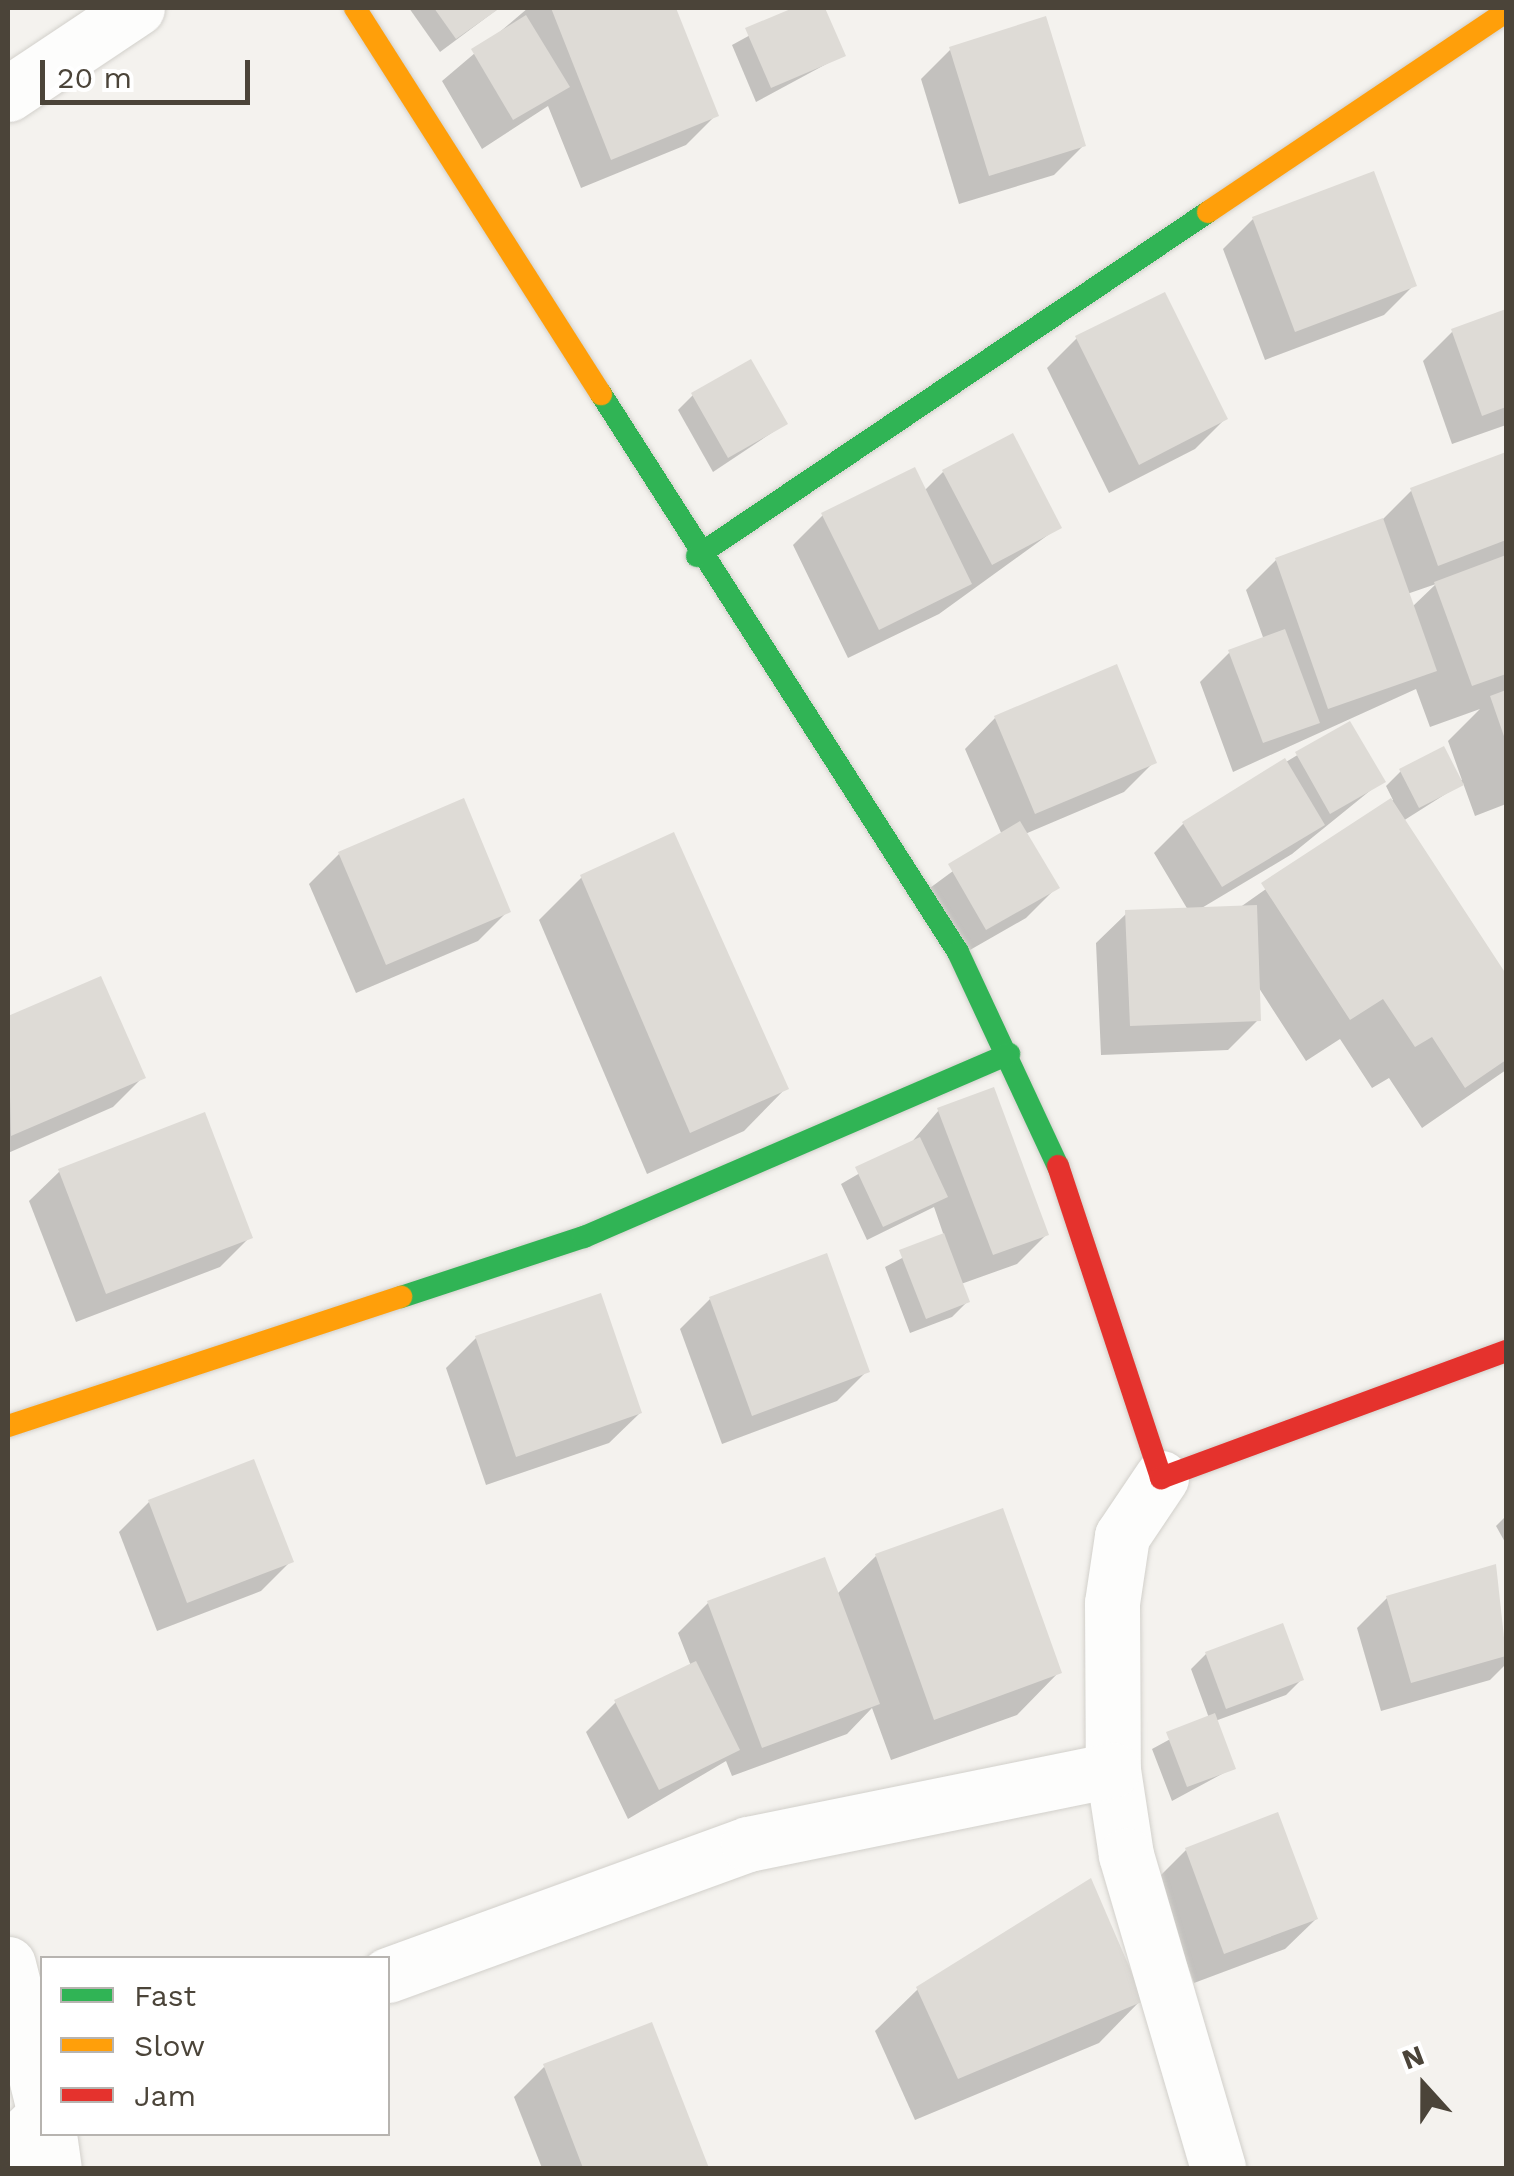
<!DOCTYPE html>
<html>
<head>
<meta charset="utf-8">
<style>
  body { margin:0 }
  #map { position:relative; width:1514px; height:2176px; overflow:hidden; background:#f4f2ee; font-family:"Work Sans",sans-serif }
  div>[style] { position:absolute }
  .shadow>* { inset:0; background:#0003 }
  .building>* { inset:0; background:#dedbd6 }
  .roads { filter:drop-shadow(0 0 2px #d2d0cb) drop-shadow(0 0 2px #d2d0cb) }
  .street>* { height:55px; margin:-27.5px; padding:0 27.5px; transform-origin:27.5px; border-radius:27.5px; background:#fdfdfc }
  .fast>* { height:22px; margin:-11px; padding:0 11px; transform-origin:11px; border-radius:11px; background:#30b455 }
  .slow>* { height:22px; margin:-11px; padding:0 11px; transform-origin:11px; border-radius:11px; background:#ff9f0a }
  .jam>* { height:22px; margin:-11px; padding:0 11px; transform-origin:11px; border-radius:11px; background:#e5322d }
  span { translate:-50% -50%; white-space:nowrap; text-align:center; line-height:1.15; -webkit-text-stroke:9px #fff; paint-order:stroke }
  .frame { position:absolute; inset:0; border:10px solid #4b4439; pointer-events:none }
  .legend { position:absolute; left:40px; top:1956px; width:350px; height:180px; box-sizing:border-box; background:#fff; border:2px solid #b7b4b0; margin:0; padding:12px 18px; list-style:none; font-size:30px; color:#4b4439 }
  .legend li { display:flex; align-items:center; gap:20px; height:50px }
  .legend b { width:50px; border:2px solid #b7b4b0 }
  .north { position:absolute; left:1374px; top:2036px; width:100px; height:100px; -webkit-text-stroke:8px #fff; paint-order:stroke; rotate:339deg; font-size:28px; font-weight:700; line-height:40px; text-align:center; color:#4b4439 }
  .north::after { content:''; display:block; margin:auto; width:35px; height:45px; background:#4b4439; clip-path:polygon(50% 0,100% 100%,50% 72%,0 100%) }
  .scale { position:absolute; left:40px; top:60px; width:210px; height:45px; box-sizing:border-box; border:5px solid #4b4439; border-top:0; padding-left:12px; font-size:30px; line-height:35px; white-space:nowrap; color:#4b4439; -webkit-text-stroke:8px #fff; paint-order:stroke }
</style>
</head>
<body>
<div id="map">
  <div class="shadow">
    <div style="clip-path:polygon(409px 8px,499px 8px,440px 52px)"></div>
    <div style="clip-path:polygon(528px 8px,673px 8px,716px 115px,686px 145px,581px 188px,548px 106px,482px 149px,442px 81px)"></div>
    <div style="clip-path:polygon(800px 8px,822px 8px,843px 55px,756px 102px,732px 45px)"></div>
    <div style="clip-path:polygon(951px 49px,1084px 145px,1054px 175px,959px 204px,921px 79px)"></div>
    <div style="clip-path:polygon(1253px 219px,1414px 285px,1384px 315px,1265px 360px,1223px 249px)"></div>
    <div style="clip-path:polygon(1506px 312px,1506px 425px,1452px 444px,1423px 361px,1453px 331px)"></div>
    <div style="clip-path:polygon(1077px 338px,1225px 419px,1195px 449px,1109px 493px,1047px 368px)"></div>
    <div style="clip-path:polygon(693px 395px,785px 424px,713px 472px,678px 410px)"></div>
    <div style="clip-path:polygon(evenodd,1506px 455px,1506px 804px,1475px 816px,1463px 783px,1403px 821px,1506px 979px,1506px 1070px,1422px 1128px,1389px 1078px,1372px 1088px,1340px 1039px,1306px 1061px,1257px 985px,1258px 1020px,1228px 1050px,1101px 1055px,1096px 943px,1127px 913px,1188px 910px,1154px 853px,1183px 824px,1349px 724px,1382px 781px,1292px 854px,1200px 909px,1239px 908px,1393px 800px,1386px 786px,1401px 771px,1462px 780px,1448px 741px,1480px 709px,1430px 727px,1416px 689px,1233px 772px,1200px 682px,1230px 652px,1264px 640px,1246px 590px,1276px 560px,1381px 521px,1411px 491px,1506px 455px,1436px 584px,1412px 607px,1407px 594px,1436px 584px)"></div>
    <div style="clip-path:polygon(943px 472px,1059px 527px,939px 614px,848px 658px,793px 545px,823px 515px,924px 491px)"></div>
    <div style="clip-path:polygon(1115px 668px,1154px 762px,1124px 792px,1025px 834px,1056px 888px,1026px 918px,956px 958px,919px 896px,1002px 835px,965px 749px,995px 718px)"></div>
    <div style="clip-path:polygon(339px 854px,508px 911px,478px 941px,356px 993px,309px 884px)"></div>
    <div style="clip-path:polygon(582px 877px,786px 1088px,744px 1131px,647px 1174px,539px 920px)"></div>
    <div style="clip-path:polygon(100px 979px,143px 1077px,113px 1107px,8px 1153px,8px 1019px)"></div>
    <div style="clip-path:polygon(939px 1110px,1047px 1234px,1017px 1264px,961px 1284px,967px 1302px,952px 1317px,910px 1333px,885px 1267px,944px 1236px,934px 1207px,867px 1240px,841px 1184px,910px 1144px)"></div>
    <div style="clip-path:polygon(60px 1171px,250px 1237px,220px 1267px,76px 1322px,29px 1201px)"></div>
    <div style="clip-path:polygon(710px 1299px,867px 1371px,837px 1401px,722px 1444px,680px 1329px)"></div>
    <div style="clip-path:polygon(476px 1338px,640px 1413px,609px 1443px,486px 1485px,446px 1368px)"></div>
    <div style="clip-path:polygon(149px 1502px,291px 1561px,261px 1591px,157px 1631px,119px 1532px)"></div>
    <div style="clip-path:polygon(1506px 1516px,1506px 1544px,1496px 1526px)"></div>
    <div style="clip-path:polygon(876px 1556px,1059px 1672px,1017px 1715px,891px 1760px,872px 1708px,847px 1734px,732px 1776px,726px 1761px,628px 1819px,586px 1732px,616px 1702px,691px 1666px,678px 1633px,708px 1603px,836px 1595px)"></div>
    <div style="clip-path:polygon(1495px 1567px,1506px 1664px,1490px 1680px,1381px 1711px,1357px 1628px,1387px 1598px)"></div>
    <div style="clip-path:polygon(1206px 1654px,1301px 1680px,1286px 1695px,1215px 1721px,1233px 1768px,1172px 1801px,1152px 1749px,1209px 1718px,1191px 1669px)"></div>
    <div style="clip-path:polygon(1186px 1850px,1316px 1919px,1285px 1949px,1194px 1983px,1156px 1880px)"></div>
    <div style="clip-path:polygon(918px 1989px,1141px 2000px,1099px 2043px,915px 2120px,875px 2031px)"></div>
    <div style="clip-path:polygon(544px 2067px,706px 2168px,542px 2168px,514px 2097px)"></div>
  </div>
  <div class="building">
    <div style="clip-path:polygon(434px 8px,500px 8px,456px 39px)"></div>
    <div style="clip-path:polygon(551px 8px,676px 8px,719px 116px,611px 160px)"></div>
    <div style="clip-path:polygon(793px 8px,825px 8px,846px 56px,771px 88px,745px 28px)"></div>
    <div style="clip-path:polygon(526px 15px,570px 87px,513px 120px,471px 49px)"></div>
    <div style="clip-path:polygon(1046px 16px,1086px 146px,989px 176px,949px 47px)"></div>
    <div style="clip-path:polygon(1374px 171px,1417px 286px,1295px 332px,1252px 217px)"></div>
    <div style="clip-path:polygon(1165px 292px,1228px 419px,1139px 465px,1075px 336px)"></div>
    <div style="clip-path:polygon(1506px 309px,1506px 407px,1482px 416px,1451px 329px)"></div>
    <div style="clip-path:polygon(751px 359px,788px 424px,728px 458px,691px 393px)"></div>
    <div style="clip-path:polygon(1013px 433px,1062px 528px,992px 565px,942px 470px)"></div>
    <div style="clip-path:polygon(1506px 452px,1506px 540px,1438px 566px,1410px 488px)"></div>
    <div style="clip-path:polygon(915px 467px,972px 584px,879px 630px,821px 513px)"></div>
    <div style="clip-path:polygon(1383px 518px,1437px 671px,1328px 709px,1275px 558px)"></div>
    <div style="clip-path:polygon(1506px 555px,1506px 674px,1472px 686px,1434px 582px)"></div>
    <div style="clip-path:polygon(1285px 629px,1320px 723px,1263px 743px,1228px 650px)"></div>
    <div style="clip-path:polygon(1117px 664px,1157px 763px,1035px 814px,994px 716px)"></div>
    <div style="clip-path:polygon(1506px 690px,1506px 742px,1490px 696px)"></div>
    <div style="clip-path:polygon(1350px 721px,1386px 782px,1330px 814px,1295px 752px)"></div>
    <div style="clip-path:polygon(1444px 746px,1464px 785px,1419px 808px,1399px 769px)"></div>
    <div style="clip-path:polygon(1285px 758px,1325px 825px,1222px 887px,1182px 822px)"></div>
    <div style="clip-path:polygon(464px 798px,511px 912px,386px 965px,338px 852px)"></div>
    <div style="clip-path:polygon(1391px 798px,1506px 974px,1506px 1060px,1465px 1088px,1432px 1037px,1415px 1047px,1383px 999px,1350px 1020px,1261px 883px)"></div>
    <div style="clip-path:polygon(1020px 821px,1060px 888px,986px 930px,948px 864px)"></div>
    <div style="clip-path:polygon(674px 832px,789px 1089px,690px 1133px,580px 875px)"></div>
    <div style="clip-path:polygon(1257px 905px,1261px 1021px,1130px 1026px,1125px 910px)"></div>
    <div style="clip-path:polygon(101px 976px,146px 1078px,11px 1136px,8px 1016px)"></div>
    <div style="clip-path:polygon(994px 1087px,1049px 1235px,993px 1255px,937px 1108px)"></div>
    <div style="clip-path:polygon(205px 1112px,253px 1238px,106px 1294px,58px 1169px)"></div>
    <div style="clip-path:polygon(920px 1137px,948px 1197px,883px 1227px,855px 1167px)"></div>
    <div style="clip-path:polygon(944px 1233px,970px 1302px,926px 1319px,899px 1250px)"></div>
    <div style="clip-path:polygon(827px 1253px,870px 1372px,752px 1416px,709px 1297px)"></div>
    <div style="clip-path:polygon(601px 1293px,642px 1413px,516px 1457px,475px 1336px)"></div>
    <div style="clip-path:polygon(254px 1459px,294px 1562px,187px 1603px,148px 1500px)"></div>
    <div style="clip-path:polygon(1003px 1508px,1062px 1673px,934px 1720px,875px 1554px)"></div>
    <div style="clip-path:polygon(825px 1557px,880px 1704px,762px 1748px,707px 1601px)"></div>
    <div style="clip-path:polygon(1496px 1564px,1506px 1656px,1411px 1683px,1386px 1596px)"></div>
    <div style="clip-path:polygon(1283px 1623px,1304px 1680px,1226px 1709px,1205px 1652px)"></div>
    <div style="clip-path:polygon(696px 1661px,740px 1750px,659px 1790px,614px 1700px)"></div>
    <div style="clip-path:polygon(1215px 1713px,1236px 1769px,1187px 1787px,1166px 1732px)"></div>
    <div style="clip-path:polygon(1278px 1812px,1318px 1919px,1224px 1954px,1185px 1848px)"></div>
    <div style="clip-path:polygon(1091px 1878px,1144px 2001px,958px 2079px,916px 1987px)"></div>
    <div style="clip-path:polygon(652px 2022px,709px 2168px,583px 2168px,543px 2064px)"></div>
  </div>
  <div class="roads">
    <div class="street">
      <div style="left:8px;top:94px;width:155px;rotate:-33.7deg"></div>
      <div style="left:1161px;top:1478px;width:70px;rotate:123.9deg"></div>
      <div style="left:1122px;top:1536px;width:68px;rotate:98.5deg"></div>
      <div style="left:1112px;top:1603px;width:167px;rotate:89.7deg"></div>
      <div style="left:1113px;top:1770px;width:86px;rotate:81.3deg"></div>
      <div style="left:1126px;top:1855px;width:326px;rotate:73.6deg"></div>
      <div style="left:8px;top:1964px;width:141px;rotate:76.1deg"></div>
      <div style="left:388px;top:1975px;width:383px;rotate:-20deg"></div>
      <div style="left:748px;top:1844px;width:372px;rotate:-11.5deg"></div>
      <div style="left:49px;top:2134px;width:34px;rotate:82deg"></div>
      <div style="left:8px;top:2151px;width:47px;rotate:-44.1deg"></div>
    </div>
    <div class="fast">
      <div style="left:601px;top:394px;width:662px;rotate:57.39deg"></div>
      <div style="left:958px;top:952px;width:236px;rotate:65deg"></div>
      <div style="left:697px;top:556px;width:616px;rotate:-33.95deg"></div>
      <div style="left:401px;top:1297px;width:193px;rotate:-18.2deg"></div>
      <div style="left:584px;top:1237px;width:463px;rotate:-23.3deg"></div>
    </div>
    <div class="slow">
      <div style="left:355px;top:8px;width:458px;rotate:57.5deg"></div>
      <div style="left:1208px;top:212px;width:359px;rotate:-33.9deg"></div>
      <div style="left:8px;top:1426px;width:414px;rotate:-18.2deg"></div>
    </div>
    <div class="jam">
      <div style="left:1058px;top:1166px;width:329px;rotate:71.7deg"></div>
      <div style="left:1161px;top:1478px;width:368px;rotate:-20.2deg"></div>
    </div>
  </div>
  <div class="frame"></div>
  <ul class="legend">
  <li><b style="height:12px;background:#30b455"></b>Fast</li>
  <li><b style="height:12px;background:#ff9f0a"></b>Slow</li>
  <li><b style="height:12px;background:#e5322d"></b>Jam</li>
  </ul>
  <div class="north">N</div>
  <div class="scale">20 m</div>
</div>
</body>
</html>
